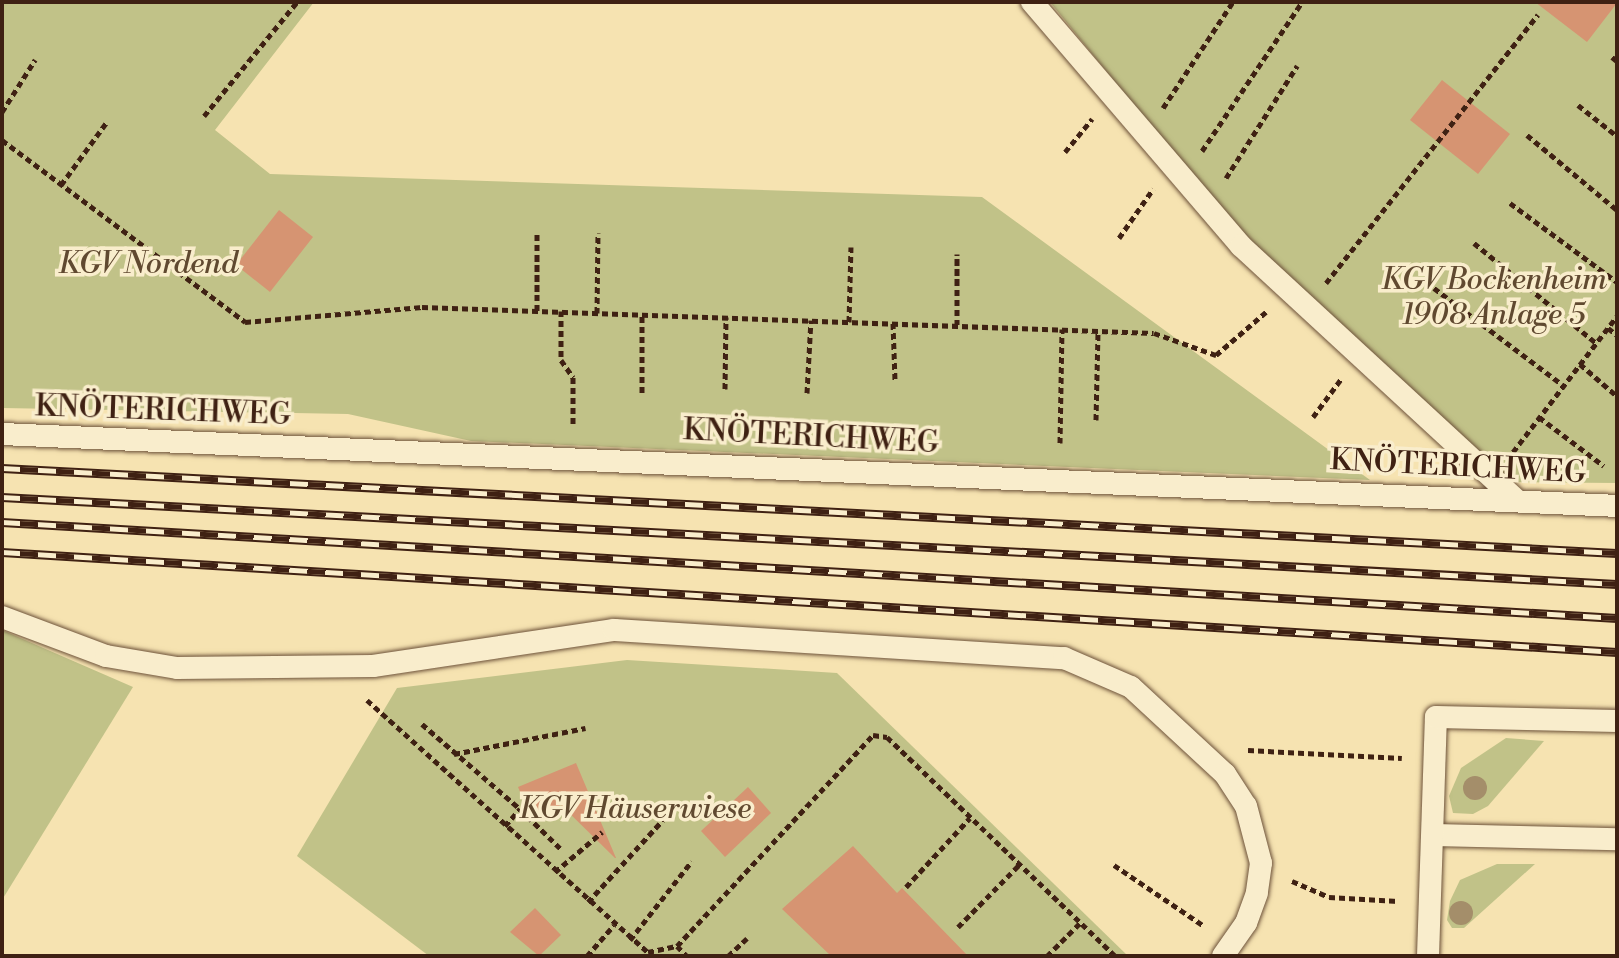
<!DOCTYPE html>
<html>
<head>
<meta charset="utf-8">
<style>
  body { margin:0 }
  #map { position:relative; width:1619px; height:958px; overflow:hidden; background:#f6e3b1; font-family:"Libre Bodoni",serif }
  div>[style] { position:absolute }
  .green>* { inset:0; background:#c1c288 }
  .building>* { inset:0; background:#d69472 }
  .path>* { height:5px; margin-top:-2.5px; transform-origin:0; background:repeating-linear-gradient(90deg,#3f2113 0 6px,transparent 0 10px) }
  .roads { filter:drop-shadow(0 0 2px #6d523a) drop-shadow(0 0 2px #6d523a) }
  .lane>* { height:22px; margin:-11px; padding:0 11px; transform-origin:11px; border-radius:11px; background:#f9edcc }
  .rail>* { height:9px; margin-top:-4.5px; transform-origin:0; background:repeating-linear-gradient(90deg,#f9edcc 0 18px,#3f2113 0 36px); box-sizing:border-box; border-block:2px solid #3f2113 }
  .trees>* { width:24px; height:24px; margin:-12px; border-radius:50%; background:#a48e6a }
  span { translate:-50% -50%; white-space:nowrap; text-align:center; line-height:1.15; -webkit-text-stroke:7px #f9edcc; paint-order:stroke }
  .park-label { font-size:30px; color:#604930; font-style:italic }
  .street-label { font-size:30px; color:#3f2113 }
  .frame { position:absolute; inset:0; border:4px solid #3f2113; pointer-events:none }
</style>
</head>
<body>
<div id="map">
  <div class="green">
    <div style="clip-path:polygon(2px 2px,314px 2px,215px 130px,270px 174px,982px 197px,1370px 480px,471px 441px,348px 414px,2px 408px)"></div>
    <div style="clip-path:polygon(1050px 2px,1617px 2px,1617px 483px,1508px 482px,1219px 210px)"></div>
    <div style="clip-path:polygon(2px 630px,133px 687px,2px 900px)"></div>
    <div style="clip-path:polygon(627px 660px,837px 673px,1128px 956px,429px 956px,297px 856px,397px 688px)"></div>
    <div style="clip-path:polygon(1506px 738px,1544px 741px,1488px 806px,1473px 814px,1453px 813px,1449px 796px,1461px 768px)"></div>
    <div style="clip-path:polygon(1497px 864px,1535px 864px,1464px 928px,1452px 928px,1447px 920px,1450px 901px,1460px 880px)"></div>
  </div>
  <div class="building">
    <div style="clip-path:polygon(1535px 2px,1617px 2px,1617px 3px,1587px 42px)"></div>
    <div style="clip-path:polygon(1442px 80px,1510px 134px,1478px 174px,1410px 120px)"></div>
    <div style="clip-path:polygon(279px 210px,313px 237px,270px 292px,236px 265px)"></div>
    <div style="clip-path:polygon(576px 763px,616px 858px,615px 858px,561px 805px,531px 818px,518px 787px)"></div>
    <div style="clip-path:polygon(748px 787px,771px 813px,725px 857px,701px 831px)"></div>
    <div style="clip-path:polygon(853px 846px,897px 893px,902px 888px,968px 956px,831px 956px,782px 909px)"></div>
    <div style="clip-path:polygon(535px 908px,561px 935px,539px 956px,510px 932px)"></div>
  </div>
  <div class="path">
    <div style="left:1612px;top:57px;width:6px;rotate:39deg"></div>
    <div style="left:1578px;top:105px;width:50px;rotate:38.5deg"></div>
    <div style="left:1163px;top:108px;width:127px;rotate:-56.6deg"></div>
    <div style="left:2px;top:112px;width:62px;rotate:-57.6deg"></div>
    <div style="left:204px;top:116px;width:147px;rotate:-50.8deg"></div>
    <div style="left:1527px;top:135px;width:117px;rotate:39.8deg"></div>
    <div style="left:2px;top:140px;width:304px;rotate:36.8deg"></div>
    <div style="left:245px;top:322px;width:178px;rotate:-4.8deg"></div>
    <div style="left:422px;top:307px;width:732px;rotate:2.03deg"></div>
    <div style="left:1154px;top:333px;width:66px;rotate:19.5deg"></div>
    <div style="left:1216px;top:355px;width:66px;rotate:-40.7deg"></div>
    <div style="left:1202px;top:151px;width:179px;rotate:-56.1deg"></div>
    <div style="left:1065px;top:152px;width:43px;rotate:-50.7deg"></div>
    <div style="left:1226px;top:178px;width:133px;rotate:-57.6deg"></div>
    <div style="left:61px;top:185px;width:77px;rotate:-54deg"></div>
    <div style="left:1510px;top:203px;width:133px;rotate:36.4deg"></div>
    <div style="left:1119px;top:238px;width:60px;rotate:-55.2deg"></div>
    <div style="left:1474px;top:243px;width:158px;rotate:39.3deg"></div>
    <div style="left:1326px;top:283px;width:342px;rotate:-51.7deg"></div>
    <div style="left:1434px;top:288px;width:163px;rotate:37deg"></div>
    <div style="left:537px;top:311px;width:77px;rotate:-90deg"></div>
    <div style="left:561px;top:311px;width:49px;rotate:90deg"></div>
    <div style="left:561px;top:360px;width:21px;rotate:55deg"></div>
    <div style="left:573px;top:377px;width:48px;rotate:90deg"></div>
    <div style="left:597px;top:313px;width:80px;rotate:-89.3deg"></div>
    <div style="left:849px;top:322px;width:75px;rotate:-88.5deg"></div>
    <div style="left:893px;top:323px;width:57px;rotate:88deg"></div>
    <div style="left:957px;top:325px;width:71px;rotate:-90deg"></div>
    <div style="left:1608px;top:328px;width:11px;rotate:38deg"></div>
    <div style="left:1580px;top:364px;width:49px;rotate:40.9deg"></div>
    <div style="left:725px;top:389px;width:72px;rotate:-89.2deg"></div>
    <div style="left:642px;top:393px;width:79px;rotate:-90deg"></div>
    <div style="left:807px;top:393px;width:73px;rotate:-86.9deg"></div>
    <div style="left:1313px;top:417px;width:47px;rotate:-53.6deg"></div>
    <div style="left:1539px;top:417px;width:81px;rotate:37deg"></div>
    <div style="left:1096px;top:420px;width:89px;rotate:-88.7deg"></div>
    <div style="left:1060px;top:443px;width:114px;rotate:-89deg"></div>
    <div style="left:1513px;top:452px;width:171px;rotate:-52.6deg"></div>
    <div style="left:367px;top:700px;width:377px;rotate:41.9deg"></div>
    <div style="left:648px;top:952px;width:30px;rotate:-12deg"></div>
    <div style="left:677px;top:946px;width:288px;rotate:-47.1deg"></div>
    <div style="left:873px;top:735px;width:14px;rotate:8deg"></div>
    <div style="left:887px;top:737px;width:316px;rotate:43.8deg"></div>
    <div style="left:422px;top:724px;width:130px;rotate:40.9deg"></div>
    <div style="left:1248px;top:750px;width:154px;rotate:3deg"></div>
    <div style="left:454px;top:754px;width:134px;rotate:-11.2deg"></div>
    <div style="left:505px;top:826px;width:23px;rotate:-49deg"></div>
    <div style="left:520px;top:809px;width:59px;rotate:44.3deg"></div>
    <div style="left:1114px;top:865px;width:109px;rotate:34.1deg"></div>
    <div style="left:555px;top:872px;width:62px;rotate:-40.4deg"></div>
    <div style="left:1292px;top:881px;width:40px;rotate:23.4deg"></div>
    <div style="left:1329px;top:897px;width:69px;rotate:3.3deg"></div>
    <div style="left:906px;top:887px;width:94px;rotate:-47.2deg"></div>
    <div style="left:588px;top:902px;width:111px;rotate:-47.6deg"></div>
    <div style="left:958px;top:927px;width:87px;rotate:-45.5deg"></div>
    <div style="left:630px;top:940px;width:100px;rotate:-51.9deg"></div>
    <div style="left:677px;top:946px;width:14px;rotate:45deg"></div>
    <div style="left:587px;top:956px;width:41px;rotate:-48.9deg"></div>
    <div style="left:728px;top:956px;width:26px;rotate:-43deg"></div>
    <div style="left:1047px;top:956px;width:47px;rotate:-45deg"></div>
  </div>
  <div class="roads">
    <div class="lane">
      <div style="left:1032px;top:2px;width:321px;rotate:49.4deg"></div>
      <div style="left:1241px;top:246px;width:373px;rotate:42.7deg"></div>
      <div style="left:2px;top:434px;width:1617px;rotate:2.55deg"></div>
      <div style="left:2px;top:617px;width:111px;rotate:20.6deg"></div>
      <div style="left:106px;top:656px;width:72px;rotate:9.6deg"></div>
      <div style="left:177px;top:668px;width:196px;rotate:-0.6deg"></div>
      <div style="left:373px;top:666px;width:244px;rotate:-8.5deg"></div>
      <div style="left:614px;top:630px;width:451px;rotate:3.6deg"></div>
      <div style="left:1064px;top:658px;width:73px;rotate:23.4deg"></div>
      <div style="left:1131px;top:687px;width:128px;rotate:42.8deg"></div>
      <div style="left:1225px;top:774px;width:38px;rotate:57deg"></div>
      <div style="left:1246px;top:806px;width:59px;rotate:75.3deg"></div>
      <div style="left:1261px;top:863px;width:30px;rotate:98deg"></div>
      <div style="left:1257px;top:893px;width:32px;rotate:110deg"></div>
      <div style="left:1246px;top:923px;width:40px;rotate:124.9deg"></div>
      <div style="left:1434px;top:835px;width:183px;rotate:1.3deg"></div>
      <div style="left:1428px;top:956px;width:239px;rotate:-88.1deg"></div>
      <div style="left:1436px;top:717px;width:181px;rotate:1.3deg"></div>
    </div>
  </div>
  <div class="rail">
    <div style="left:2px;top:468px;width:1617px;rotate:3.01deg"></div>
    <div style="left:2px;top:497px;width:1617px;rotate:3.08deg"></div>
    <div style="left:2px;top:522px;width:1618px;rotate:3.4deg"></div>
    <div style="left:2px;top:552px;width:1618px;rotate:3.54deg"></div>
  </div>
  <div class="trees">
    <div style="left:1475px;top:788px"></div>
    <div style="left:1461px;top:913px"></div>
  </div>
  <div class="park-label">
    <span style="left:148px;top:264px">KGV Nordend</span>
    <span style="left:1494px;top:297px">KGV Bockenheim<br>1908 Anlage 5</span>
    <span style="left:635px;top:809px">KGV Häuserwiese</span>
  </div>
  <div class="street-label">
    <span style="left:163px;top:411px;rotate:2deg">KNÖTERICHWEG</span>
    <span style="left:811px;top:437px;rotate:3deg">KNÖTERICHWEG</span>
    <span style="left:1458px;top:467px;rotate:3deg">KNÖTERICHWEG</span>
  </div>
  <div class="frame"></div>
</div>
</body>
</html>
